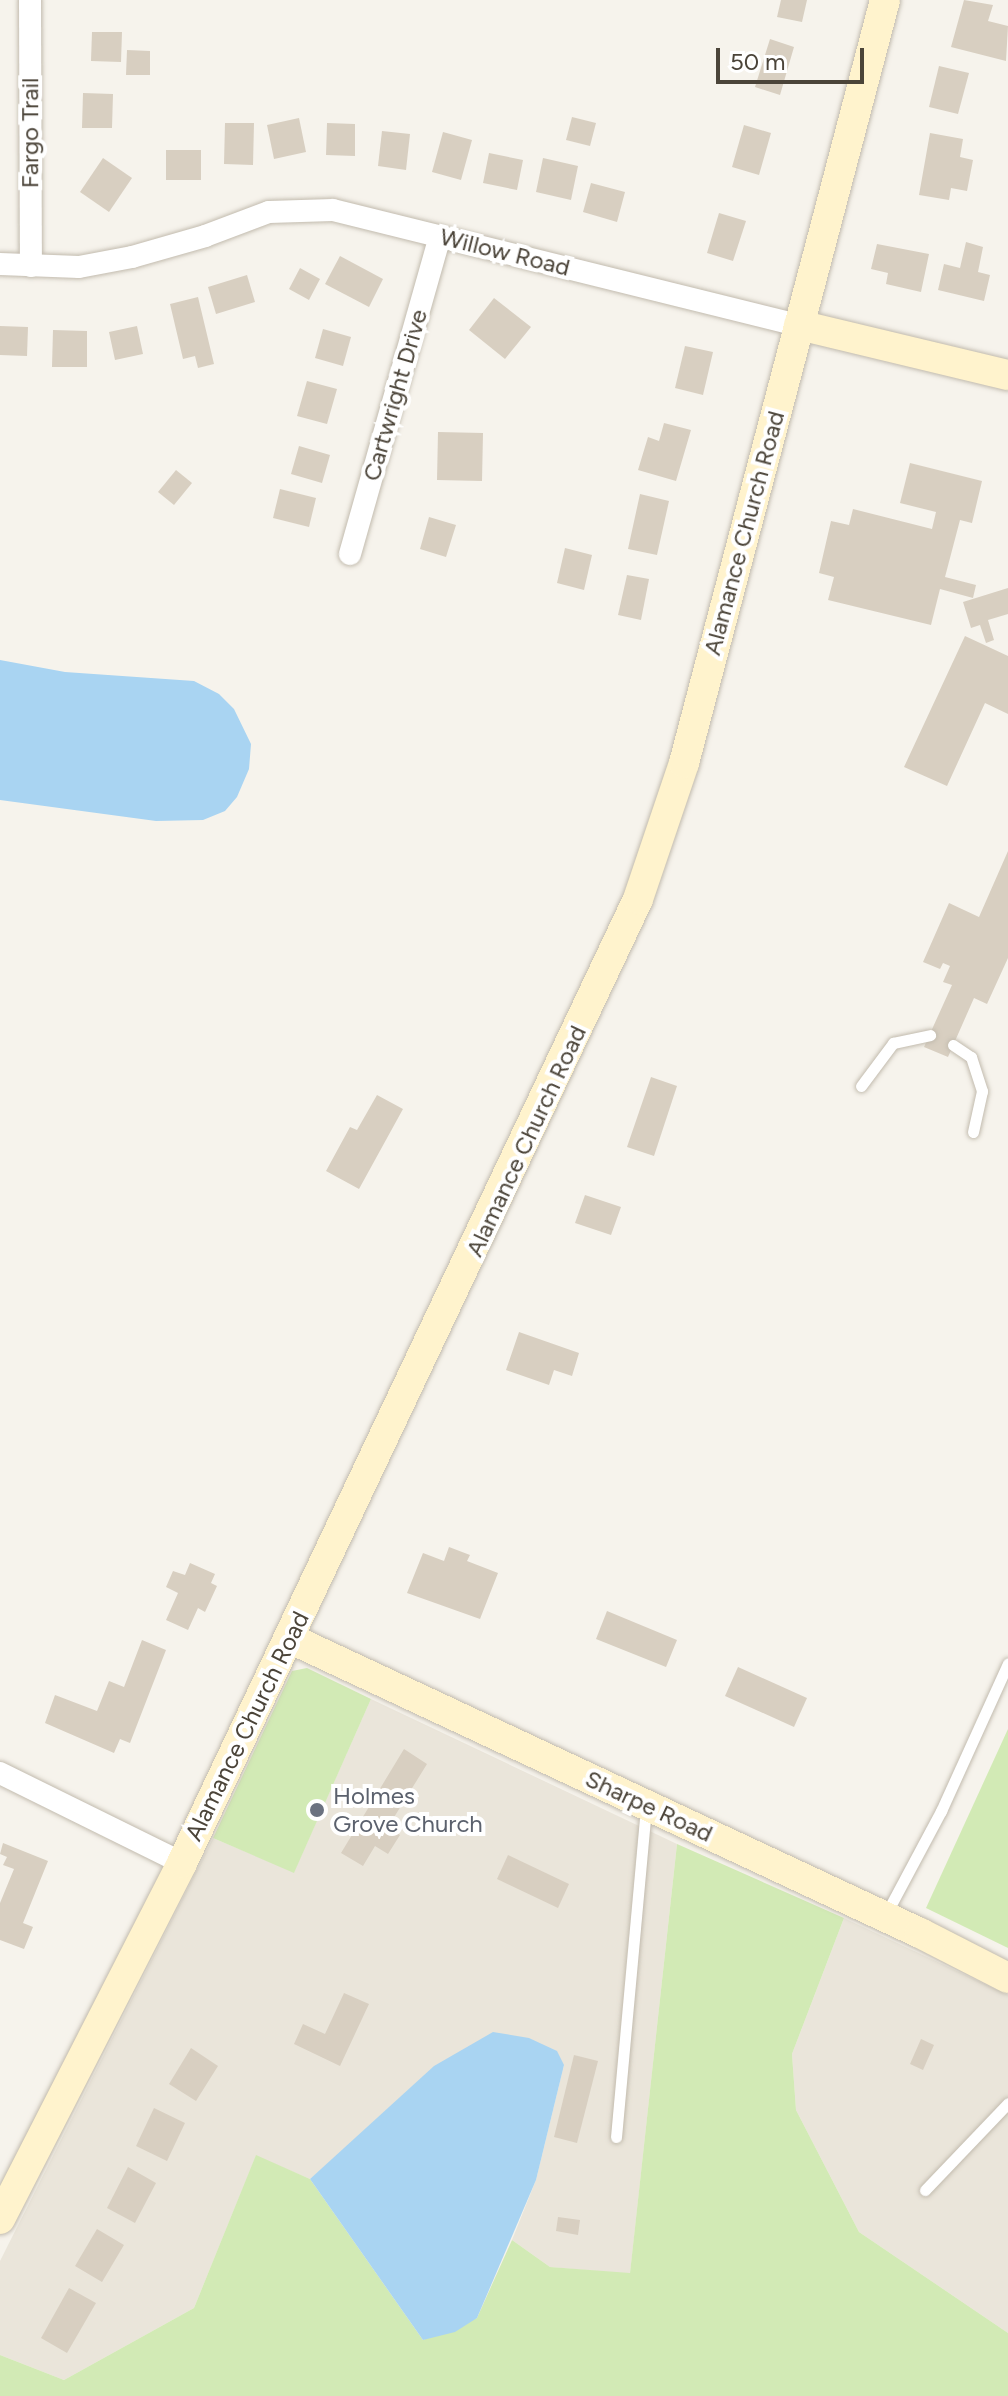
<!DOCTYPE html>
<html>
<head>
<meta charset="utf-8">
<style>
  body { margin:0 }
  #map { position:relative; width:1008px; height:2396px; overflow:hidden; background:#f6f3ec; font-family:Figtree,sans-serif }
  div>[style] { position:absolute }
  .residential>* { inset:0; background:#eae5da }
  .green>* { inset:0; background:#d2eab5 }
  .water>* { inset:0; background:#a9d4f2 }
  .building>* { inset:0; background:#d8cfc1 }
  .roads { filter:drop-shadow(0 0 2px #c2bbae) drop-shadow(0 0 2px #c2bbae) }
  .lane>* { height:11px; margin:-5.5px; padding:0 5.5px; transform-origin:5.5px; border-radius:5.5px; background:#fff }
  .street>* { height:22px; margin:-11px; padding:0 11px; transform-origin:11px; border-radius:11px; background:#fff }
  .secondary>* { height:30px; margin:-15px; padding:0 15px; transform-origin:15px; border-radius:15px; background:#fff3cd }
  .dots>* { width:22px; height:22px; translate:-50% -50%; box-sizing:border-box; border:4px solid #fff; border-radius:50% }
  span { translate:-50% -50%; white-space:nowrap; text-align:center; line-height:1.15; -webkit-text-stroke:8px #fff; paint-order:stroke }
  .street-label { font-size:24px; color:#4b4439 }
  .worship-label { font-size:24px; color:#5b616d }
  .left { translate:0 -50%; text-align:left }
  .scale { position:absolute; left:716px; top:48px; width:148px; height:36px; box-sizing:border-box; border:4px solid #4b4439; border-top:0; padding-left:10px; font-size:24px; line-height:28px; white-space:nowrap; color:#4b4439; -webkit-text-stroke:6px #fff; paint-order:stroke }
</style>
</head>
<body>
<div id="map">
  <div class="residential">
    <div style="clip-path:polygon(371px 1699px,677px 1844px,630px 2274px,550px 2267px,512px 2240px,536px 2180px,564px 2065px,353px 2143px,310px 2179px,256px 2156px,194px 2308px,64px 2380px,0 2355px,0 2261px,213px 1838px,294px 1872px)"></div>
    <div style="clip-path:polygon(844px 1918px,1008px 1995px,1008px 2333px,859px 2232px,796px 2110px,792px 2054px)"></div>
  </div>
  <div class="green">
    <div style="clip-path:polygon(307px 1668px,371px 1699px,294px 1873px,213px 1838px,292px 1671px)"></div>
    <div style="clip-path:polygon(1008px 1729px,1008px 1948px,926px 1908px)"></div>
    <div style="clip-path:polygon(677px 1844px,844px 1918px,792px 2054px,796px 2110px,859px 2232px,1008px 2333px,1008px 2396px,0 2396px,0 2355px,64px 2380px,194px 2308px,256px 2155px,310px 2179px,423px 2340px,477px 2318px,512px 2240px,550px 2267px,630px 2273px)"></div>
  </div>
  <div class="water">
    <div style="clip-path:polygon(0 660px,65px 672px,194px 681px,219px 694px,234px 709px,251px 744px,249px 769px,237px 797px,225px 811px,203px 820px,156px 821px,0 800px)"></div>
    <div style="clip-path:polygon(493px 2032px,529px 2038px,557px 2051px,564px 2065px,536px 2180px,477px 2318px,455px 2332px,423px 2340px,310px 2179px,434px 2066px)"></div>
  </div>
  <div class="building">
    <div style="clip-path:polygon(781px 0,807px 0,802px 22px,777px 17px)"></div>
    <div style="clip-path:polygon(964px 0,993px 5px,988px 21px,1008px 26px,1006px 61px,951px 47px)"></div>
    <div style="clip-path:polygon(92px 32px,122px 32px,121px 62px,91px 61px)"></div>
    <div style="clip-path:polygon(770px 39px,794px 47px,780px 95px,755px 87px)"></div>
    <div style="clip-path:polygon(127px 50px,150px 51px,150px 75px,126px 75px)"></div>
    <div style="clip-path:polygon(939px 66px,969px 73px,958px 114px,929px 107px)"></div>
    <div style="clip-path:polygon(83px 93px,113px 94px,112px 128px,82px 128px)"></div>
    <div style="clip-path:polygon(572px 117px,596px 123px,590px 146px,566px 140px)"></div>
    <div style="clip-path:polygon(299px 118px,306px 152px,274px 159px,267px 125px)"></div>
    <div style="clip-path:polygon(225px 123px,254px 123px,253px 165px,224px 164px)"></div>
    <div style="clip-path:polygon(327px 123px,355px 124px,355px 156px,326px 155px)"></div>
    <div style="clip-path:polygon(744px 125px,771px 133px,759px 175px,732px 167px)"></div>
    <div style="clip-path:polygon(382px 131px,410px 134px,406px 170px,378px 166px)"></div>
    <div style="clip-path:polygon(443px 132px,472px 140px,461px 180px,432px 172px)"></div>
    <div style="clip-path:polygon(930px 133px,963px 139px,960px 157px,973px 160px,967px 191px,951px 188px,949px 200px,919px 195px)"></div>
    <div style="clip-path:polygon(166px 150px,201px 150px,201px 180px,166px 180px)"></div>
    <div style="clip-path:polygon(489px 153px,523px 160px,517px 190px,483px 183px)"></div>
    <div style="clip-path:polygon(103px 158px,132px 178px,109px 212px,80px 192px)"></div>
    <div style="clip-path:polygon(543px 158px,578px 166px,571px 200px,536px 192px)"></div>
    <div style="clip-path:polygon(591px 183px,625px 192px,617px 222px,583px 212px)"></div>
    <div style="clip-path:polygon(719px 213px,746px 221px,733px 261px,707px 253px)"></div>
    <div style="clip-path:polygon(966px 242px,983px 247px,978px 272px,990px 275px,984px 301px,938px 290px,944px 264px,960px 268px)"></div>
    <div style="clip-path:polygon(877px 244px,929px 254px,921px 292px,886px 284px,888px 273px,871px 269px)"></div>
    <div style="clip-path:polygon(340px 256px,383px 279px,369px 307px,325px 284px)"></div>
    <div style="clip-path:polygon(300px 268px,320px 279px,309px 300px,289px 289px)"></div>
    <div style="clip-path:polygon(247px 275px,255px 302px,216px 314px,208px 287px)"></div>
    <div style="clip-path:polygon(198px 297px,214px 364px,198px 368px,195px 356px,183px 359px,170px 304px)"></div>
    <div style="clip-path:polygon(494px 298px,531px 327px,505px 359px,469px 330px)"></div>
    <div style="clip-path:polygon(0 326px,28px 327px,27px 356px,0 355px)"></div>
    <div style="clip-path:polygon(137px 326px,143px 354px,115px 360px,109px 332px)"></div>
    <div style="clip-path:polygon(323px 329px,351px 337px,343px 366px,315px 358px)"></div>
    <div style="clip-path:polygon(53px 330px,87px 331px,87px 367px,52px 367px)"></div>
    <div style="clip-path:polygon(685px 346px,713px 352px,703px 395px,675px 388px)"></div>
    <div style="clip-path:polygon(307px 381px,337px 389px,327px 424px,297px 416px)"></div>
    <div style="clip-path:polygon(664px 423px,691px 430px,676px 481px,638px 470px,648px 437px,659px 441px)"></div>
    <div style="clip-path:polygon(438px 432px,483px 433px,482px 481px,437px 480px)"></div>
    <div style="clip-path:polygon(299px 446px,330px 455px,322px 483px,291px 474px)"></div>
    <div style="clip-path:polygon(910px 463px,982px 481px,972px 523px,960px 520px,945px 577px,976px 585px,973px 598px,940px 589px,931px 625px,828px 600px,834px 577px,819px 573px,831px 521px,849px 525px,853px 509px,932px 529px,936px 512px,900px 503px)"></div>
    <div style="clip-path:polygon(176px 470px,192px 483px,174px 505px,158px 492px)"></div>
    <div style="clip-path:polygon(280px 489px,316px 498px,309px 527px,273px 518px)"></div>
    <div style="clip-path:polygon(640px 494px,669px 501px,657px 555px,628px 549px)"></div>
    <div style="clip-path:polygon(429px 517px,456px 525px,446px 557px,420px 549px)"></div>
    <div style="clip-path:polygon(565px 548px,592px 555px,584px 590px,557px 583px)"></div>
    <div style="clip-path:polygon(627px 575px,649px 579px,641px 620px,618px 615px)"></div>
    <div style="clip-path:polygon(1008px 588px,1008px 614px,988px 620px,994px 640px,986px 643px,980px 625px,971px 628px,963px 602px)"></div>
    <div style="clip-path:polygon(965px 636px,1008px 656px,1008px 714px,985px 703px,947px 786px,904px 767px)"></div>
    <div style="clip-path:polygon(1008px 851px,1008px 958px,987px 1004px,974px 998px,948px 1057px,924px 1047px,952px 985px,943px 982px,950px 966px,943px 963px,940px 969px,923px 962px,949px 903px,979px 917px)"></div>
    <div style="clip-path:polygon(651px 1077px,677px 1086px,654px 1156px,627px 1147px)"></div>
    <div style="clip-path:polygon(377px 1095px,403px 1109px,359px 1189px,326px 1171px,350px 1127px,357px 1130px)"></div>
    <div style="clip-path:polygon(585px 1195px,621px 1207px,611px 1235px,575px 1223px)"></div>
    <div style="clip-path:polygon(519px 1332px,579px 1353px,572px 1376px,554px 1370px,549px 1385px,506px 1370px)"></div>
    <div style="clip-path:polygon(449px 1547px,470px 1555px,467px 1561px,498px 1573px,480px 1619px,407px 1593px,423px 1553px,444px 1561px)"></div>
    <div style="clip-path:polygon(190px 1563px,215px 1574px,211px 1583px,217px 1586px,205px 1612px,198px 1608px,188px 1630px,166px 1620px,178px 1593px,166px 1587px,173px 1571px,185px 1575px)"></div>
    <div style="clip-path:polygon(607px 1611px,677px 1640px,666px 1667px,596px 1639px)"></div>
    <div style="clip-path:polygon(142px 1640px,166px 1650px,130px 1743px,120px 1739px,114px 1753px,45px 1723px,55px 1695px,97px 1711px,109px 1681px,124px 1687px)"></div>
    <div style="clip-path:polygon(738px 1667px,807px 1698px,794px 1727px,725px 1696px)"></div>
    <div style="clip-path:polygon(404px 1749px,427px 1764px,388px 1827px,400px 1835px,388px 1854px,375px 1846px,363px 1866px,341px 1853px)"></div>
    <div style="clip-path:polygon(3px 1843px,48px 1861px,23px 1923px,33px 1927px,24px 1949px,0 1940px,0 1903px,14px 1869px,3px 1865px,7px 1857px,0 1854px)"></div>
    <div style="clip-path:polygon(508px 1855px,569px 1884px,558px 1908px,497px 1879px)"></div>
    <div style="clip-path:polygon(344px 1993px,369px 2004px,340px 2066px,294px 2044px,303px 2024px,325px 2034px)"></div>
    <div style="clip-path:polygon(921px 2039px,934px 2045px,923px 2070px,910px 2064px)"></div>
    <div style="clip-path:polygon(191px 2048px,218px 2066px,196px 2101px,169px 2084px)"></div>
    <div style="clip-path:polygon(574px 2055px,598px 2061px,577px 2143px,554px 2137px)"></div>
    <div style="clip-path:polygon(154px 2108px,185px 2123px,167px 2161px,136px 2146px)"></div>
    <div style="clip-path:polygon(128px 2167px,156px 2183px,135px 2223px,107px 2208px)"></div>
    <div style="clip-path:polygon(558px 2217px,580px 2220px,578px 2235px,556px 2231px)"></div>
    <div style="clip-path:polygon(97px 2229px,124px 2245px,102px 2282px,75px 2266px)"></div>
    <div style="clip-path:polygon(69px 2288px,96px 2303px,67px 2353px,41px 2338px)"></div>
  </div>
  <div class="roads">
    <div class="lane">
      <div style="left:953px;top:1045px;width:22px;rotate:34deg"></div>
      <div style="left:971px;top:1057px;width:36px;rotate:72deg"></div>
      <div style="left:982px;top:1091px;width:42px;rotate:102.4deg"></div>
      <div style="left:861px;top:1086px;width:54px;rotate:-53.3deg"></div>
      <div style="left:893px;top:1043px;width:38px;rotate:-12deg"></div>
      <div style="left:886px;top:1914px;width:117px;rotate:-61.9deg"></div>
      <div style="left:941px;top:1811px;width:162px;rotate:-65.6deg"></div>
      <div style="left:616px;top:2137px;width:329px;rotate:-84.8deg"></div>
      <div style="left:925px;top:2190px;width:120px;rotate:-46.3deg"></div>
    </div>
    <div class="street">
      <div style="left:30px;top:0;width:266px;rotate:89.8deg"></div>
      <div style="left:0;top:264px;width:79px;rotate:2.2deg"></div>
      <div style="left:79px;top:267px;width:54px;rotate:-10.7deg"></div>
      <div style="left:132px;top:257px;width:76px;rotate:-16deg"></div>
      <div style="left:205px;top:236px;width:68px;rotate:-20.6deg"></div>
      <div style="left:269px;top:212px;width:64px;rotate:-1.8deg"></div>
      <div style="left:333px;top:210px;width:480px;rotate:13.9deg"></div>
      <div style="left:350px;top:554px;width:330px;rotate:-74.2deg"></div>
      <div style="left:0;top:1773px;width:203px;rotate:26.3deg"></div>
    </div>
    <div class="secondary">
      <div style="left:799px;top:325px;width:215px;rotate:13.5deg"></div>
      <div style="left:289px;top:1638px;width:697px;rotate:25.06deg"></div>
      <div style="left:920px;top:1933px;width:99px;rotate:27.1deg"></div>
      <div style="left:0;top:2219px;width:400px;rotate:-62.9deg"></div>
      <div style="left:182px;top:1863px;width:1066px;rotate:-64.68deg"></div>
      <div style="left:638px;top:899px;width:144px;rotate:-71.3deg"></div>
      <div style="left:684px;top:763px;width:789px;rotate:-75.24deg"></div>
    </div>
  </div>
  <div class="dots">
    <div style="left:317px;top:1810px;background:#6b7280"></div>
  </div>
  <div class="street-label">
    <span style="left:30px;top:133px;rotate:-90deg">Fargo Trail</span>
    <span style="left:505px;top:252px;rotate:14deg">Willow Road</span>
    <span style="left:395px;top:395px;rotate:-74deg">Cartwright Drive</span>
    <span style="left:744px;top:533px;rotate:-75deg">Alamance Church Road</span>
    <span style="left:526px;top:1141px;rotate:-65deg">Alamance Church Road</span>
    <span style="left:247px;top:1726px;rotate:-64deg">Alamance Church Road</span>
    <span style="left:649px;top:1806px;rotate:25deg">Sharpe Road</span>
  </div>
  <div class="worship-label">
    <span class="left" style="left:333px;top:1810px">Holmes<br>Grove Church</span>
  </div>
  <div class="scale">50 m</div>
</div>
</body>
</html>
